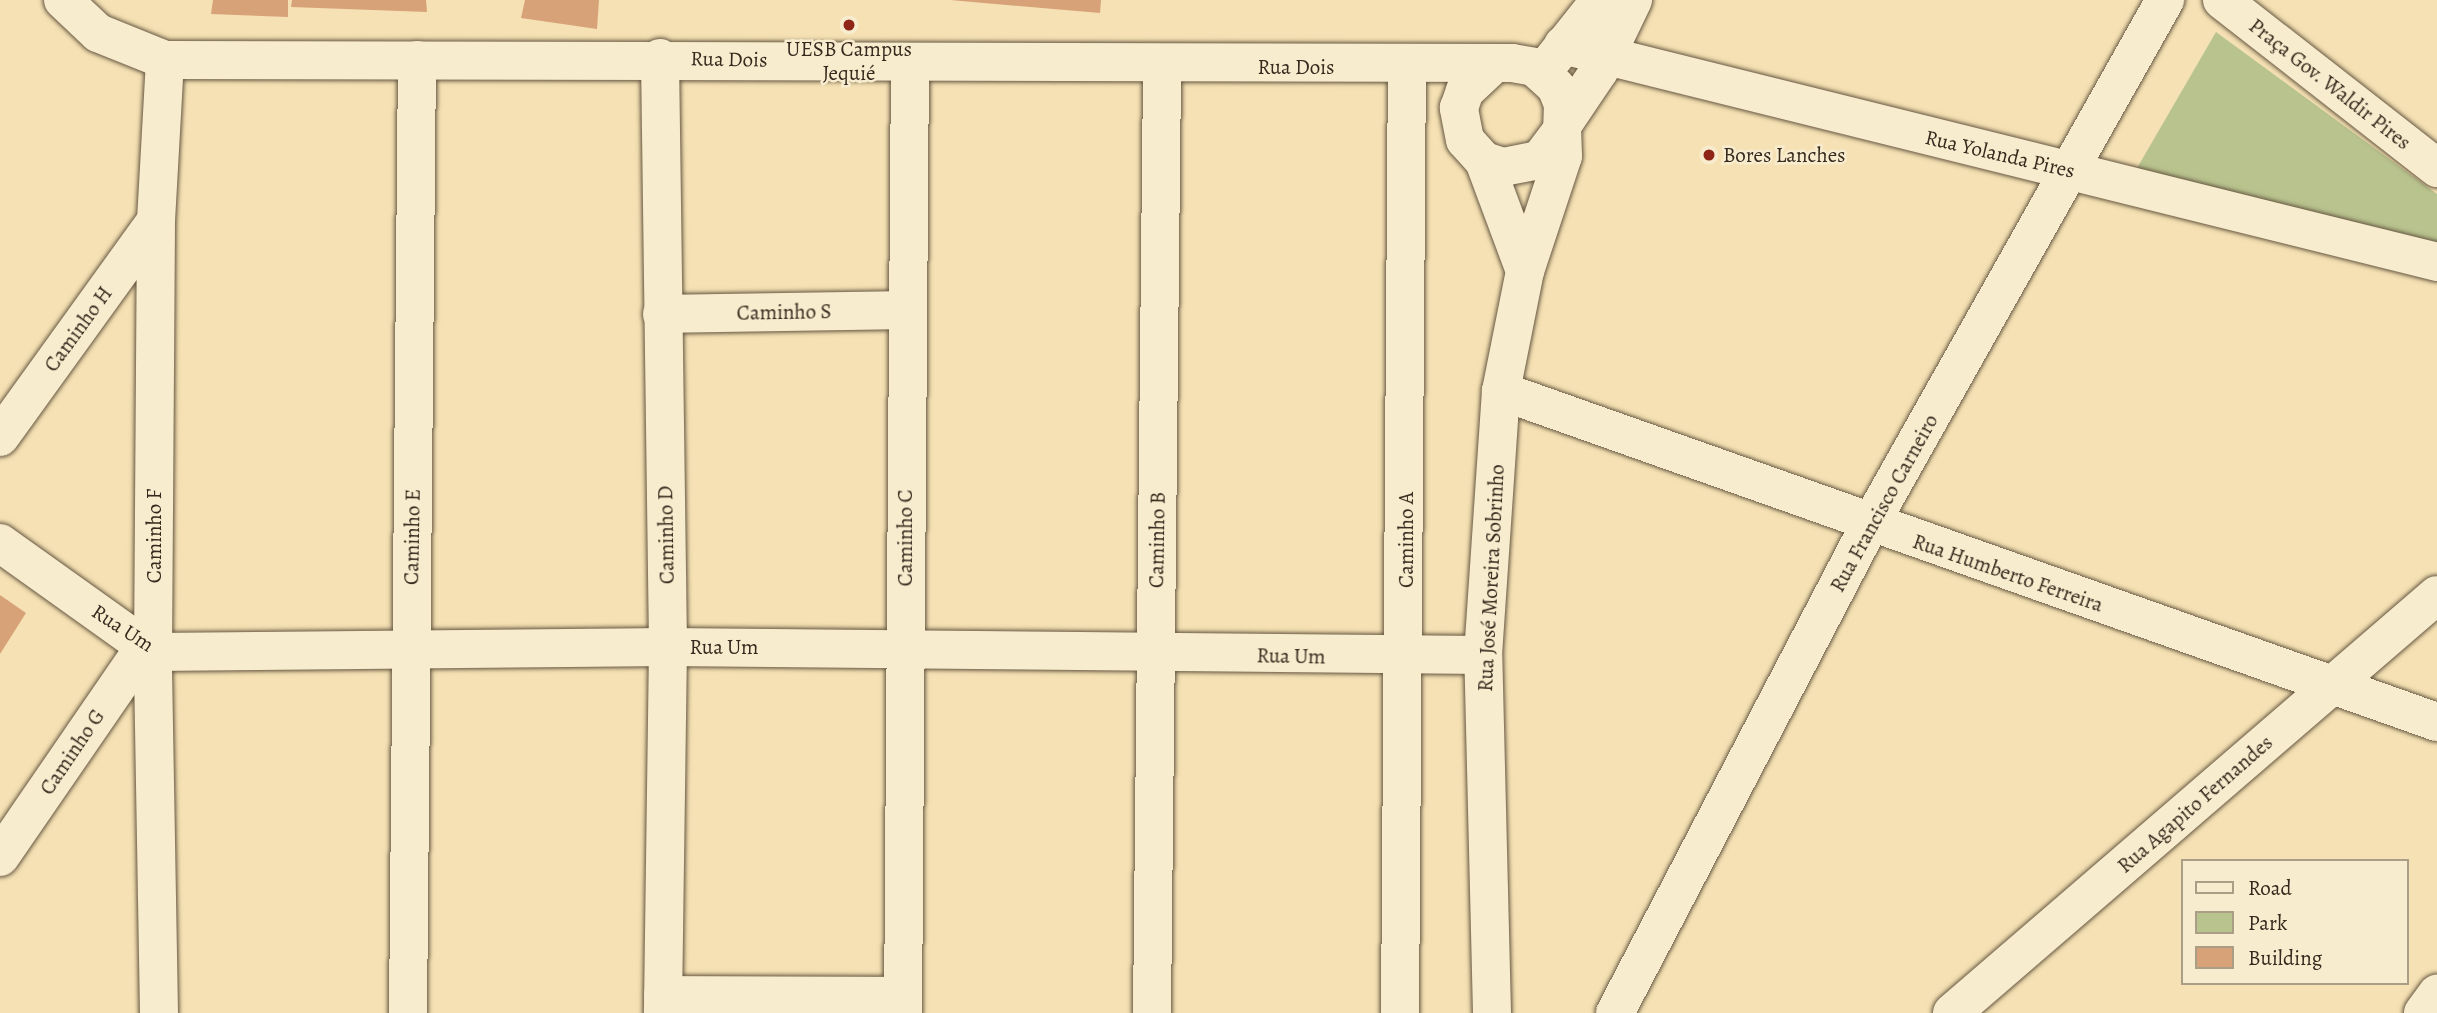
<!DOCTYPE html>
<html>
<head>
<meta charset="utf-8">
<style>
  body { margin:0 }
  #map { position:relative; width:2437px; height:1013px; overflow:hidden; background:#f5e1b3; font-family:Alegreya,serif }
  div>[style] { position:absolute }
  .green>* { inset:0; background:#b9c38e }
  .building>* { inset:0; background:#d8a279 }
  .roads { filter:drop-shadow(0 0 2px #665742) drop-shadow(0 0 2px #665742) }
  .minor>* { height:38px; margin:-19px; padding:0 19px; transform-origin:19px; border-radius:19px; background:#f8ecce }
  .dots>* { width:19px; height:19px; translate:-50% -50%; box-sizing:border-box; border:4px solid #f8ecce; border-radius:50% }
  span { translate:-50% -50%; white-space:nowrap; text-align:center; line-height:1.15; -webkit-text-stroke:5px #f8ecce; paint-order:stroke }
  .poi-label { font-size:21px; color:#37291d }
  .left { translate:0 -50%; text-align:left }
  .street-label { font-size:21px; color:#37291d }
  .legend { position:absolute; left:2181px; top:859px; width:228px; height:126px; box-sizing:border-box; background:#f8ecce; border:2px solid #ab9e87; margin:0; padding:9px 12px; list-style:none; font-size:21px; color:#37291d }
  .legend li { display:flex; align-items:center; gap:14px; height:35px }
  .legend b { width:35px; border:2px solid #ab9e87 }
</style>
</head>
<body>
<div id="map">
  <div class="green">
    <div style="clip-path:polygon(2216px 32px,2437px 194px,2437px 255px,2133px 175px)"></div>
  </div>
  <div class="building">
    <div style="clip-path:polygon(213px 0,288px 0,288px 17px,211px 14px)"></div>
    <div style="clip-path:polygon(292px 0,426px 0,427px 12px,291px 7px)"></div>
    <div style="clip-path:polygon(525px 0,599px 0,597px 29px,521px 18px)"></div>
    <div style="clip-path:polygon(950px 0,1101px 0,1100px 13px)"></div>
    <div style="clip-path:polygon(0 595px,26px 613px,0 654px)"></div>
  </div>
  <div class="roads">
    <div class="minor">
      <div style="left:63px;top:0;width:48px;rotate:43.3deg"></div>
      <div style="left:98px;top:33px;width:72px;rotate:21.9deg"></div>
      <div style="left:165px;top:60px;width:1347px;rotate:0.13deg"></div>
      <div style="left:1512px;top:63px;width:22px;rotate:10deg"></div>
      <div style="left:1534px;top:67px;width:30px;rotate:42deg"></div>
      <div style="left:1556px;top:87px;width:18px;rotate:68deg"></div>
      <div style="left:1563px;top:104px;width:26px;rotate:92deg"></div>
      <div style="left:1562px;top:130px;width:38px;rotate:127deg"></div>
      <div style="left:1539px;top:160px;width:37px;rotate:169deg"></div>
      <div style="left:1503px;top:167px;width:20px;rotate:-162deg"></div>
      <div style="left:1484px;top:161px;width:28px;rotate:-132deg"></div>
      <div style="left:1465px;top:140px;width:33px;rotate:-101deg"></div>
      <div style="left:1459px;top:108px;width:18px;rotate:-71deg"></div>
      <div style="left:1465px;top:91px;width:35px;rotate:-43deg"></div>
      <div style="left:2222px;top:0;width:273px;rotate:38deg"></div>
      <div style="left:1563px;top:45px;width:901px;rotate:13.94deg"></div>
      <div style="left:660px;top:58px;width:589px;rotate:89.22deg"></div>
      <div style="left:668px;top:647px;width:366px;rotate:90.8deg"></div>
      <div style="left:1549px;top:64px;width:82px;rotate:-51.4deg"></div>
      <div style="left:1564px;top:123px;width:63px;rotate:-56.1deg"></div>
      <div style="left:1599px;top:71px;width:79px;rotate:-64.4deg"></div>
      <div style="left:1484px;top:161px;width:117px;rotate:69.6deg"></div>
      <div style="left:662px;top:314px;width:244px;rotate:-0.9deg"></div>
      <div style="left:1501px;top:391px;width:993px;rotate:19.48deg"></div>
      <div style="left:0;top:437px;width:266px;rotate:-54.2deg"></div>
      <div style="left:0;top:543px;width:188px;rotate:35.5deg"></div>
      <div style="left:153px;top:652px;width:515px;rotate:-0.56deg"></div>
      <div style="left:668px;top:647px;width:815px;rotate:0.56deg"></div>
      <div style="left:0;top:857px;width:256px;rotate:-55.5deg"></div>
      <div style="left:663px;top:995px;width:240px;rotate:0.2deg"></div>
      <div style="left:159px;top:1013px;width:361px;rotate:-91deg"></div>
      <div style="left:153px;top:652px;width:431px;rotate:-89.6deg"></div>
      <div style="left:156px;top:221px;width:161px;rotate:-86.8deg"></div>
      <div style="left:408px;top:1013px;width:953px;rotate:-89.46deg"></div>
      <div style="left:903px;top:1013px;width:949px;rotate:-89.58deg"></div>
      <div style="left:1152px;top:1013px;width:946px;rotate:-89.39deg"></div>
      <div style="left:1400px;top:1013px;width:946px;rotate:-89.58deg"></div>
      <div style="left:1492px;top:1013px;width:358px;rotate:-91.4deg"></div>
      <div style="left:1483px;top:655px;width:265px;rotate:-86.1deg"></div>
      <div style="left:1501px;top:391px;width:122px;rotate:-78.7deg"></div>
      <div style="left:1525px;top:271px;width:121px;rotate:-71.7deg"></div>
      <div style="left:1563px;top:156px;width:26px;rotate:-92deg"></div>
      <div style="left:1615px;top:1013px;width:549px;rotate:-62.46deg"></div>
      <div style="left:1869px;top:526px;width:604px;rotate:-60.63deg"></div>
      <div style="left:1952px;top:1013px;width:640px;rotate:-40.76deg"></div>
      <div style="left:2423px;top:1013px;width:24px;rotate:-54deg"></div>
    </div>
  </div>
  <div class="dots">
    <div style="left:849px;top:25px;background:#8f2418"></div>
    <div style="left:1709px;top:155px;background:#8f2418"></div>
  </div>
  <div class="poi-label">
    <span style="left:849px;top:61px">UESB Campus<br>Jequié</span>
    <span class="left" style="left:1723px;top:155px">Bores Lanches</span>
  </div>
  <div class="street-label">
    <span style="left:729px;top:59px;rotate:1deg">Rua Dois</span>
    <span style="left:1296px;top:67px">Rua Dois</span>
    <span style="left:2330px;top:84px;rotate:38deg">Praça Gov. Waldir Pires</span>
    <span style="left:2000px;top:154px;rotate:13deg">Rua Yolanda Pires</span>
    <span style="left:784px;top:312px;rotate:-1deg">Caminho S</span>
    <span style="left:78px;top:329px;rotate:-54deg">Caminho H</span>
    <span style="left:1884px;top:503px;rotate:-61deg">Rua Francisco Carneiro</span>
    <span style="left:666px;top:535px;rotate:-91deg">Caminho D</span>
    <span style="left:154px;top:536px;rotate:-90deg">Caminho F</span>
    <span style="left:412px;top:537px;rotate:-89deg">Caminho E</span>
    <span style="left:905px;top:538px;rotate:-90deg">Caminho C</span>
    <span style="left:1157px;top:540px;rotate:-89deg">Caminho B</span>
    <span style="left:1406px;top:540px;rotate:-90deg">Caminho A</span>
    <span style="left:2008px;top:573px;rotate:19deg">Rua Humberto Ferreira</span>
    <span style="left:1491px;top:578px;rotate:-87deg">Rua José Moreira Sobrinho</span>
    <span style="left:123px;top:628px;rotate:33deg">Rua Um</span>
    <span style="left:724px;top:647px">Rua Um</span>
    <span style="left:1291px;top:656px;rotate:1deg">Rua Um</span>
    <span style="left:72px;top:752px;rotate:-56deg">Caminho G</span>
    <span style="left:2195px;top:804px;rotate:-41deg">Rua Agapito Fernandes</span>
  </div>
  <ul class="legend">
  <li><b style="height:9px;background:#f8ecce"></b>Road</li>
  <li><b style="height:19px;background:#b9c38e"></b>Park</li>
  <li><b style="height:19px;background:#d8a279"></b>Building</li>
  </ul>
</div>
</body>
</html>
